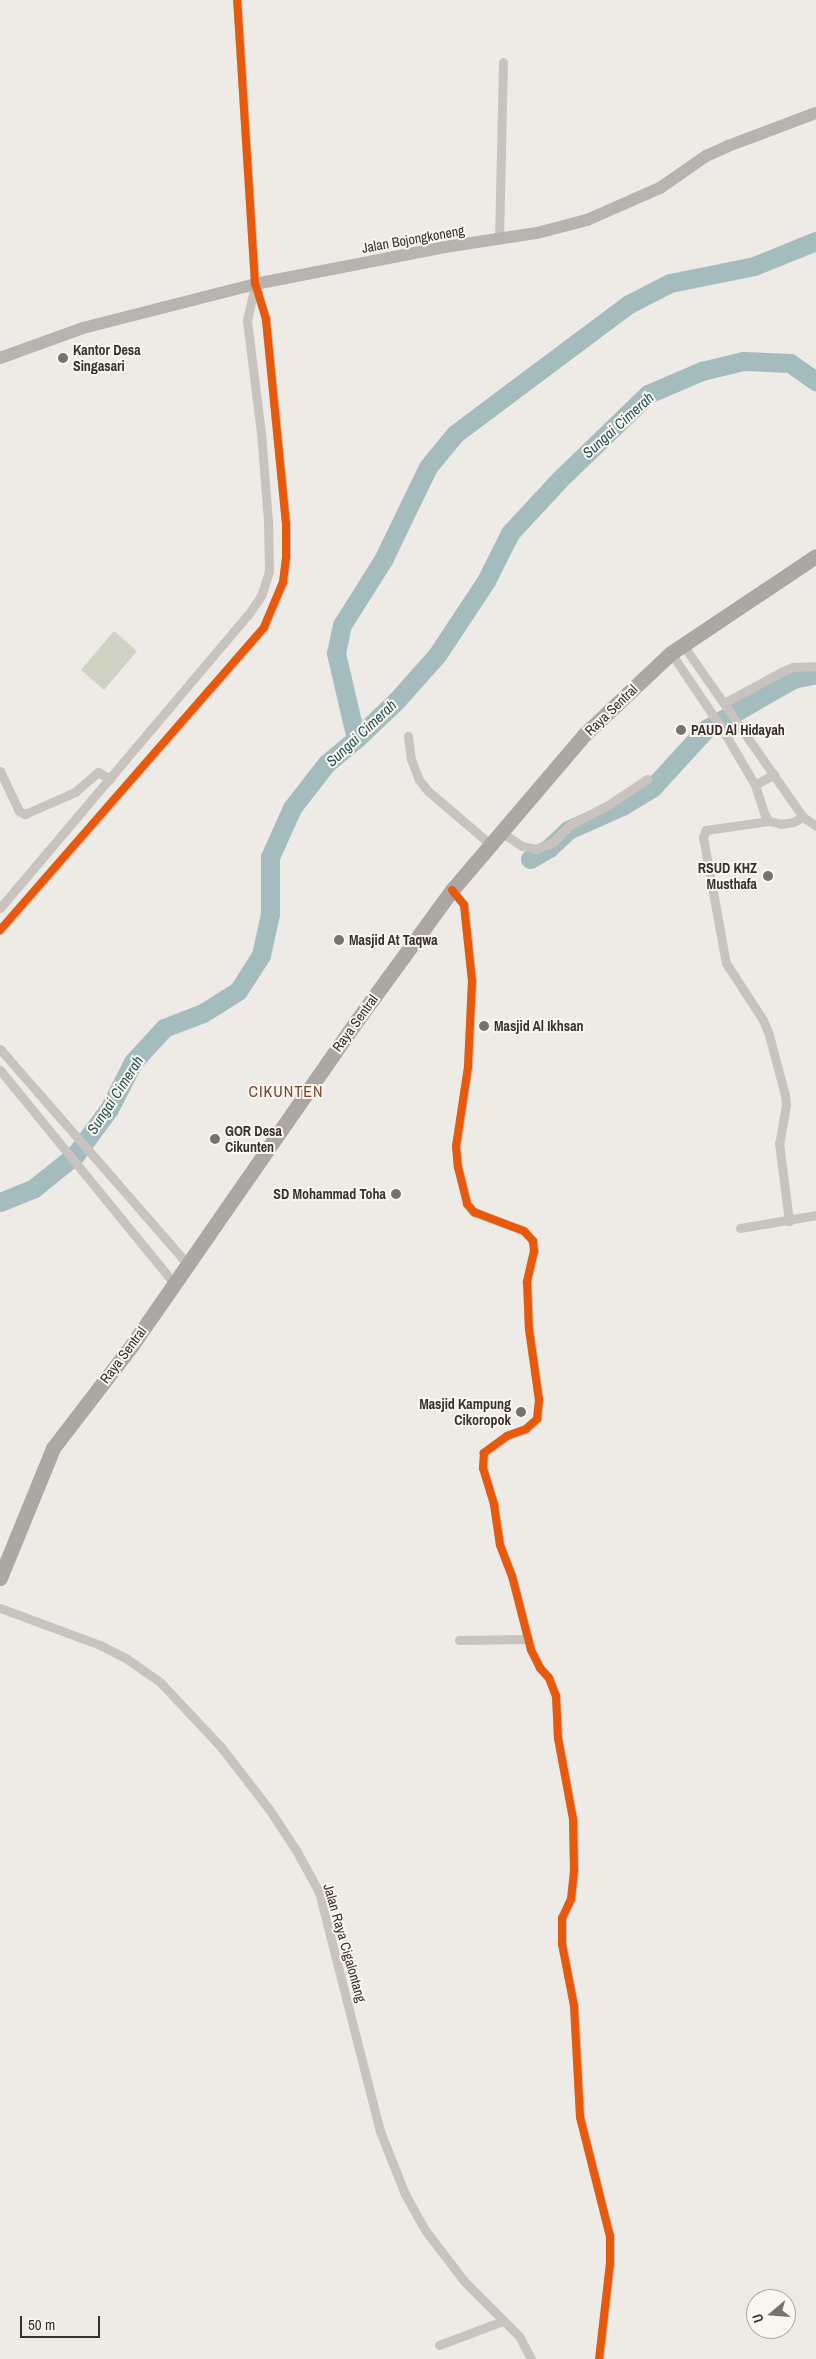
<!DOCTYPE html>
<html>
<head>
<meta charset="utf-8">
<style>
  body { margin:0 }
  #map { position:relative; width:816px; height:2359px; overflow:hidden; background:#eeeae6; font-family:"Archivo Narrow",sans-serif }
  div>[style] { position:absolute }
  .green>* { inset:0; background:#cfd2c2 }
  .river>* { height:19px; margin:-9.5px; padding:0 9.5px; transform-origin:9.5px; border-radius:9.5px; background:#a4bcbd }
  .minor>* { height:9px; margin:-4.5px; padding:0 4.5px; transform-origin:4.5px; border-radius:4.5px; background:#c8c3be }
  .secondary>* { height:12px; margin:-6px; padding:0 6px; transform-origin:6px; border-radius:6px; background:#b8b3af }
  .primary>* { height:15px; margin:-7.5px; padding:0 7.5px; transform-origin:7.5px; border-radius:7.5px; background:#ada7a3 }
  .cycleway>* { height:8px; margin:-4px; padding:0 4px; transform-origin:4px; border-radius:4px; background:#e8590c }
  .dots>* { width:14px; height:14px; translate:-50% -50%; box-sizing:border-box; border:2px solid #f9f5ef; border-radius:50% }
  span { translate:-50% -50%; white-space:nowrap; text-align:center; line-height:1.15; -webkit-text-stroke:4px #f9f5ef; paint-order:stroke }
  .street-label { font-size:14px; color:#39302d }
  .poi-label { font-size:14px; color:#39302d; font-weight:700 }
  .left { translate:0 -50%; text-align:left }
  .right { translate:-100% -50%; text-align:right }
  .water-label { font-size:15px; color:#265256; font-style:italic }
  .quarter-label { font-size:16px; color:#7e432f; letter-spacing:1px }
  .north { position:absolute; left:746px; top:2289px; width:50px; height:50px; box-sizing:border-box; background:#f9f5ef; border:1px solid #aca6a1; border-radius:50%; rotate:252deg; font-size:14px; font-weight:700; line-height:20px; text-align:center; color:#39302d }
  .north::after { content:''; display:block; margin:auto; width:18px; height:22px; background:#78716e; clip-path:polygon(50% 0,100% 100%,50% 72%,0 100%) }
  .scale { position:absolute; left:20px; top:2316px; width:80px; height:22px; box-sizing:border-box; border:2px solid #39302d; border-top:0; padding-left:6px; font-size:15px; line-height:18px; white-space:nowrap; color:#39302d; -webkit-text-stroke:4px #f9f5ef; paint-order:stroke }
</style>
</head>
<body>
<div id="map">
  <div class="green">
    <div style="clip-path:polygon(114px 631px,137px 651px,104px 690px,81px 670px)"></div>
  </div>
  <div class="river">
    <div style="left:356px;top:739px;width:88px;rotate:-103.1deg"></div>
    <div style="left:336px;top:653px;width:29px;rotate:-78deg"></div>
    <div style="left:342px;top:625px;width:77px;rotate:-57.8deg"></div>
    <div style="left:383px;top:560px;width:103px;rotate:-64.2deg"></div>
    <div style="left:428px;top:467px;width:43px;rotate:-50.7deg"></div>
    <div style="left:455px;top:434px;width:217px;rotate:-36.8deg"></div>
    <div style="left:629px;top:304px;width:46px;rotate:-27.1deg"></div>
    <div style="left:670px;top:283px;width:86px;rotate:-11.4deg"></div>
    <div style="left:754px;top:266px;width:67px;rotate:-22deg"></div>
    <div style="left:530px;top:859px;width:22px;rotate:-30deg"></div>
    <div style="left:549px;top:848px;width:26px;rotate:-43deg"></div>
    <div style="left:568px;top:830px;width:59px;rotate:-24deg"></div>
    <div style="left:622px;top:806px;width:35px;rotate:-31deg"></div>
    <div style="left:652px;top:788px;width:80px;rotate:-47.5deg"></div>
    <div style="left:706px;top:729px;width:100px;rotate:-29.9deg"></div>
    <div style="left:793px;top:679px;width:24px;rotate:-12deg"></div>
    <div style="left:0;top:1202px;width:37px;rotate:-22deg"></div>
    <div style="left:34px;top:1188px;width:53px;rotate:-38.8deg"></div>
    <div style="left:75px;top:1155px;width:57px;rotate:-53.5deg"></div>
    <div style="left:109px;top:1109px;width:53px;rotate:-62.9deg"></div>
    <div style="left:133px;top:1062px;width:46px;rotate:-47.6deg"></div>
    <div style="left:164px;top:1028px;width:42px;rotate:-21deg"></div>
    <div style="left:203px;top:1013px;width:41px;rotate:-32.2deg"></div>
    <div style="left:238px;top:991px;width:43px;rotate:-57.4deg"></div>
    <div style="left:261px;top:955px;width:42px;rotate:-77.6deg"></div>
    <div style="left:270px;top:914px;width:57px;rotate:-90deg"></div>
    <div style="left:270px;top:857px;width:54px;rotate:-65.8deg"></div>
    <div style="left:292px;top:808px;width:56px;rotate:-52.3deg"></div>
    <div style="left:326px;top:764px;width:39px;rotate:-40deg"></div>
    <div style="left:356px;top:739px;width:55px;rotate:-43.5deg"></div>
    <div style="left:396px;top:701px;width:62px;rotate:-48.3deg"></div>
    <div style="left:437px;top:655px;width:89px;rotate:-56.5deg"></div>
    <div style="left:486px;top:581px;width:54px;rotate:-63.4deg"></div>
    <div style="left:510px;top:533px;width:72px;rotate:-47.2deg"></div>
    <div style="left:559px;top:480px;width:124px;rotate:-44deg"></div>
    <div style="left:648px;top:394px;width:59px;rotate:-23.1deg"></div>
    <div style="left:702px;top:371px;width:42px;rotate:-13.7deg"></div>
    <div style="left:743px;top:361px;width:47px;rotate:2.4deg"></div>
    <div style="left:790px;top:363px;width:32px;rotate:35deg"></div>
  </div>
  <div class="minor">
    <div style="left:499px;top:239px;width:177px;rotate:-88.7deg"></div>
    <div style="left:683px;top:645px;width:210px;rotate:55.1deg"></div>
    <div style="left:671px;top:653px;width:89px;rotate:56deg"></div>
    <div style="left:721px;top:727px;width:67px;rotate:59.6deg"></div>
    <div style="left:755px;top:785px;width:32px;rotate:72deg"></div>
    <div style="left:765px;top:815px;width:7px;rotate:56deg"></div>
    <div style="left:769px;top:821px;width:12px;rotate:14deg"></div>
    <div style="left:781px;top:824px;width:12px;rotate:-9deg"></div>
    <div style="left:793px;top:822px;width:11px;rotate:-27deg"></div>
    <div style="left:803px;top:817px;width:16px;rotate:35deg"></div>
    <div style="left:724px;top:703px;width:65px;rotate:-28.5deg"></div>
    <div style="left:781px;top:672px;width:13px;rotate:-23deg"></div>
    <div style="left:793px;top:667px;width:23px;rotate:-2deg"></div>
    <div style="left:408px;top:736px;width:23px;rotate:83deg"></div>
    <div style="left:411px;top:759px;width:22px;rotate:69deg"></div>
    <div style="left:419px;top:780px;width:14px;rotate:51deg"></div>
    <div style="left:428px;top:791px;width:82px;rotate:40.5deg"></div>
    <div style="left:0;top:771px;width:44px;rotate:64.6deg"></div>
    <div style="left:19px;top:811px;width:7px;rotate:27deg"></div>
    <div style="left:25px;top:814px;width:55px;rotate:-23.7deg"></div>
    <div style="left:75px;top:792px;width:30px;rotate:-41deg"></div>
    <div style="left:98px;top:772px;width:14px;rotate:30deg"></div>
    <div style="left:755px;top:785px;width:22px;rotate:-30deg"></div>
    <div style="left:769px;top:821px;width:64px;rotate:171.9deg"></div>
    <div style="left:706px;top:830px;width:8px;rotate:113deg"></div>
    <div style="left:703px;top:837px;width:128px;rotate:79.7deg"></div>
    <div style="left:726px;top:963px;width:68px;rotate:57deg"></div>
    <div style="left:763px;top:1020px;width:16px;rotate:68deg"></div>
    <div style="left:769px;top:1035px;width:62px;rotate:75.1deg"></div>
    <div style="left:785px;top:1095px;width:10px;rotate:84deg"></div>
    <div style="left:786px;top:1105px;width:39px;rotate:100deg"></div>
    <div style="left:779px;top:1143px;width:79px;rotate:82.7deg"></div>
    <div style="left:501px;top:832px;width:25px;rotate:34deg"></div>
    <div style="left:522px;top:846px;width:14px;rotate:12deg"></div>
    <div style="left:536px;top:849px;width:18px;rotate:-22deg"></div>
    <div style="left:553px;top:842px;width:24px;rotate:-45deg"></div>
    <div style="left:570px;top:825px;width:43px;rotate:-27.8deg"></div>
    <div style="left:608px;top:805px;width:47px;rotate:-33.7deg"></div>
    <div style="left:452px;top:890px;width:19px;rotate:51deg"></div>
    <div style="left:464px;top:905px;width:76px;rotate:84deg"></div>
    <div style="left:472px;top:981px;width:86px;rotate:92.7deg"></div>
    <div style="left:468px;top:1067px;width:80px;rotate:98.6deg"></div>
    <div style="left:456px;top:1146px;width:21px;rotate:85deg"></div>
    <div style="left:458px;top:1167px;width:38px;rotate:76deg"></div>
    <div style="left:467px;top:1204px;width:11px;rotate:49deg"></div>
    <div style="left:474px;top:1212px;width:53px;rotate:20.8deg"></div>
    <div style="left:524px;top:1231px;width:13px;rotate:48deg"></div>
    <div style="left:533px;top:1241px;width:10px;rotate:84deg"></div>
    <div style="left:534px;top:1251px;width:32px;rotate:103deg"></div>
    <div style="left:527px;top:1282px;width:47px;rotate:87.6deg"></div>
    <div style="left:529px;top:1329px;width:72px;rotate:82deg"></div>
    <div style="left:539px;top:1400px;width:19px;rotate:96deg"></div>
    <div style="left:537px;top:1419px;width:15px;rotate:138deg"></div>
    <div style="left:526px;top:1429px;width:20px;rotate:160deg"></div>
    <div style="left:507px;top:1436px;width:29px;rotate:144deg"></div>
    <div style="left:484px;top:1453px;width:15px;rotate:94deg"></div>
    <div style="left:483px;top:1468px;width:39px;rotate:73deg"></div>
    <div style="left:494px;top:1505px;width:40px;rotate:81.5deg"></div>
    <div style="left:500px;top:1545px;width:33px;rotate:69deg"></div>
    <div style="left:512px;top:1576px;width:76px;rotate:75.6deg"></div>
    <div style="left:531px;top:1650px;width:20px;rotate:63deg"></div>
    <div style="left:540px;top:1668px;width:13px;rotate:48deg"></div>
    <div style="left:549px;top:1678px;width:19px;rotate:69deg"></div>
    <div style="left:556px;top:1696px;width:42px;rotate:87.3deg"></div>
    <div style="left:558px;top:1738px;width:82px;rotate:79.5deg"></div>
    <div style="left:573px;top:1819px;width:52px;rotate:88.9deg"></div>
    <div style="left:574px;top:1871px;width:28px;rotate:96deg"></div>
    <div style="left:571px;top:1899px;width:21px;rotate:115deg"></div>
    <div style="left:562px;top:1918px;width:26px;rotate:90deg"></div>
    <div style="left:562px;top:1944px;width:63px;rotate:79deg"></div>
    <div style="left:574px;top:2006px;width:111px;rotate:86.9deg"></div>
    <div style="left:580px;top:2117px;width:123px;rotate:75.9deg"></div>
    <div style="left:610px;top:2236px;width:27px;rotate:90deg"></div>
    <div style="left:610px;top:2263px;width:97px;rotate:96.5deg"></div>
    <div style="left:0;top:908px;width:384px;rotate:-49.8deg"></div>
    <div style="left:248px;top:615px;width:23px;rotate:-56deg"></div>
    <div style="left:261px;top:596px;width:26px;rotate:-72deg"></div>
    <div style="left:269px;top:571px;width:50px;rotate:-91.1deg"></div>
    <div style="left:268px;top:521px;width:88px;rotate:-94.5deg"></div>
    <div style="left:261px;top:433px;width:114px;rotate:-97.1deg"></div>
    <div style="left:247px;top:320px;width:37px;rotate:-77deg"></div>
    <div style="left:0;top:930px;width:402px;rotate:-48.9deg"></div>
    <div style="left:264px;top:627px;width:49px;rotate:-67.1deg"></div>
    <div style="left:283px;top:582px;width:26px;rotate:-83deg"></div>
    <div style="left:286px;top:556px;width:32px;rotate:-90deg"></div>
    <div style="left:286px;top:524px;width:206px;rotate:-95.6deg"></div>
    <div style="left:266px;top:319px;width:37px;rotate:-107deg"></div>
    <div style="left:255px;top:284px;width:285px;rotate:-93.6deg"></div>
    <div style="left:0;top:1049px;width:284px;rotate:48.9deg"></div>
    <div style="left:0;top:1070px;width:275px;rotate:50.8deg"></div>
    <div style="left:740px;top:1228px;width:77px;rotate:-9.7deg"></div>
    <div style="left:0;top:1608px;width:107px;rotate:20.3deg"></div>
    <div style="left:100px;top:1645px;width:30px;rotate:27deg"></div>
    <div style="left:127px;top:1659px;width:40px;rotate:34.9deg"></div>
    <div style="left:160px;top:1682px;width:89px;rotate:46.8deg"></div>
    <div style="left:221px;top:1747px;width:78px;rotate:52.3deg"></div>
    <div style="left:269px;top:1809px;width:49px;rotate:56.6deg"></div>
    <div style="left:296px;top:1850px;width:48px;rotate:61.3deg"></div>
    <div style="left:319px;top:1892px;width:247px;rotate:75.7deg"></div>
    <div style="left:380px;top:2131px;width:68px;rotate:68.4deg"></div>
    <div style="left:405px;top:2194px;width:41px;rotate:60.9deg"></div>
    <div style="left:425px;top:2230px;width:64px;rotate:52.6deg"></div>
    <div style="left:464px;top:2281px;width:78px;rotate:45deg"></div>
    <div style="left:519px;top:2336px;width:26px;rotate:62deg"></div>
    <div style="left:459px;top:1640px;width:69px;rotate:-0.8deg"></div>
    <div style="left:439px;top:2345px;width:68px;rotate:-20.6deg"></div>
  </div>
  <div class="secondary">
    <div style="left:0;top:358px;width:88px;rotate:-19.9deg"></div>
    <div style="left:83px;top:328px;width:178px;rotate:-14.3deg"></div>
    <div style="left:255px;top:284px;width:194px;rotate:-11deg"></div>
    <div style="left:445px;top:247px;width:93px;rotate:-8.7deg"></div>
    <div style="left:537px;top:233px;width:52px;rotate:-14.6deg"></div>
    <div style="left:587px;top:220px;width:80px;rotate:-23.7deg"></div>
    <div style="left:660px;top:188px;width:56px;rotate:-34.8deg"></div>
    <div style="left:706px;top:156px;width:24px;rotate:-24deg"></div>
    <div style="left:728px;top:146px;width:94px;rotate:-20.6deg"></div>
  </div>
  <div class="primary">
    <div style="left:0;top:1578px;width:140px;rotate:-67.8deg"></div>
    <div style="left:53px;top:1448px;width:130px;rotate:-52.5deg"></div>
    <div style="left:132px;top:1345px;width:392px;rotate:-55.3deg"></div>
    <div style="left:355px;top:1023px;width:165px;rotate:-53.9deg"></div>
    <div style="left:452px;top:890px;width:205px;rotate:-49.6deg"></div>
    <div style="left:585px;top:734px;width:118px;rotate:-43.3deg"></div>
    <div style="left:671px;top:653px;width:174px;rotate:-33.8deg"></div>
  </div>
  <div class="cycleway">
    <div style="left:452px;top:890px;width:19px;rotate:51deg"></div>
    <div style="left:464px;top:905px;width:76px;rotate:84deg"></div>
    <div style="left:472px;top:981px;width:86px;rotate:92.7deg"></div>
    <div style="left:468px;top:1067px;width:80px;rotate:98.6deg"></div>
    <div style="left:456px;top:1146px;width:21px;rotate:85deg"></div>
    <div style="left:458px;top:1167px;width:38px;rotate:76deg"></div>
    <div style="left:467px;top:1204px;width:11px;rotate:49deg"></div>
    <div style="left:474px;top:1212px;width:53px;rotate:20.8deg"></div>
    <div style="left:524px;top:1231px;width:13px;rotate:48deg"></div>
    <div style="left:533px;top:1241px;width:10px;rotate:84deg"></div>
    <div style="left:534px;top:1251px;width:32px;rotate:103deg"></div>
    <div style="left:527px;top:1282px;width:47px;rotate:87.6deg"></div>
    <div style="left:529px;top:1329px;width:72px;rotate:82deg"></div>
    <div style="left:539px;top:1400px;width:19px;rotate:96deg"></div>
    <div style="left:537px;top:1419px;width:15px;rotate:138deg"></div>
    <div style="left:526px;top:1429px;width:20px;rotate:160deg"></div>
    <div style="left:507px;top:1436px;width:29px;rotate:144deg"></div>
    <div style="left:484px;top:1453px;width:15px;rotate:94deg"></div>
    <div style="left:483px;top:1468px;width:39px;rotate:73deg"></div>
    <div style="left:494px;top:1505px;width:40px;rotate:81.5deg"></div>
    <div style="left:500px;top:1545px;width:33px;rotate:69deg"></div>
    <div style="left:512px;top:1576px;width:76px;rotate:75.6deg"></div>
    <div style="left:531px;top:1650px;width:20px;rotate:63deg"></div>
    <div style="left:540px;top:1668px;width:13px;rotate:48deg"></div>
    <div style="left:549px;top:1678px;width:19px;rotate:69deg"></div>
    <div style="left:556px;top:1696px;width:42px;rotate:87.3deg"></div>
    <div style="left:558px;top:1738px;width:82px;rotate:79.5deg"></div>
    <div style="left:573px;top:1819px;width:52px;rotate:88.9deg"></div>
    <div style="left:574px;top:1871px;width:28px;rotate:96deg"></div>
    <div style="left:571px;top:1899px;width:21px;rotate:115deg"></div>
    <div style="left:562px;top:1918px;width:26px;rotate:90deg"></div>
    <div style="left:562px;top:1944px;width:63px;rotate:79deg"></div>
    <div style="left:574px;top:2006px;width:111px;rotate:86.9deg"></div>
    <div style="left:580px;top:2117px;width:123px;rotate:75.9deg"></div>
    <div style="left:610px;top:2236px;width:27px;rotate:90deg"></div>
    <div style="left:610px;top:2263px;width:97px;rotate:96.5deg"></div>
    <div style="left:0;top:930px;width:402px;rotate:-48.9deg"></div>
    <div style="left:264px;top:627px;width:49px;rotate:-67.1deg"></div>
    <div style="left:283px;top:582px;width:26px;rotate:-83deg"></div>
    <div style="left:286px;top:556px;width:32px;rotate:-90deg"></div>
    <div style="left:286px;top:524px;width:206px;rotate:-95.6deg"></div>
    <div style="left:266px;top:319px;width:37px;rotate:-107deg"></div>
    <div style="left:255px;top:284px;width:285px;rotate:-93.6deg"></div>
  </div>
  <div class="dots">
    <div style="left:63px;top:358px;background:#78716e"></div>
    <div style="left:681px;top:730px;background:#78716e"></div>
    <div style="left:768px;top:876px;background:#78716e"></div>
    <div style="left:339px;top:940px;background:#78716e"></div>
    <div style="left:484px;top:1026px;background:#78716e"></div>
    <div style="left:215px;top:1139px;background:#78716e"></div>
    <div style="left:396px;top:1194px;background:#78716e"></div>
    <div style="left:521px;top:1412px;background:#78716e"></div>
  </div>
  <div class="street-label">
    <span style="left:413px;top:239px;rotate:-10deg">Jalan Bojongkoneng</span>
    <span style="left:611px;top:710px;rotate:-44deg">Raya Sentral</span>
    <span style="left:355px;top:1023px;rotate:-54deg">Raya Sentral</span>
    <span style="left:123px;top:1355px;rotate:-53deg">Raya Sentral</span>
    <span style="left:345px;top:1943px;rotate:74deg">Jalan Raya Cigalontang</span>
  </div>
  <div class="poi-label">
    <span class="left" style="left:73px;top:358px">Kantor Desa<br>Singasari</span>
    <span class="left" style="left:691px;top:730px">PAUD Al Hidayah</span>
    <span class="right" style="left:757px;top:876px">RSUD KHZ<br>Musthafa</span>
    <span class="left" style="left:349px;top:940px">Masjid At Taqwa</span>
    <span class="left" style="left:494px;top:1026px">Masjid Al Ikhsan</span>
    <span class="left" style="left:225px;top:1139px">GOR Desa<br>Cikunten</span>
    <span class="right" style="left:386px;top:1194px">SD Mohammad Toha</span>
    <span class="right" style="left:511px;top:1412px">Masjid Kampung<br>Cikoropok</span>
  </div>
  <div class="water-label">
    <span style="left:618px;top:425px;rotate:-42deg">Sungai Cimerah</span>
    <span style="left:361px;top:733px;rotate:-43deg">Sungai Cimerah</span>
    <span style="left:115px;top:1095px;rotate:-57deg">Sungai Cimerah</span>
  </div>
  <div class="quarter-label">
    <span style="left:286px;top:1091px">CIKUNTEN</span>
  </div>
  <div class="north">U</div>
  <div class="scale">50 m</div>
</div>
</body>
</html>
